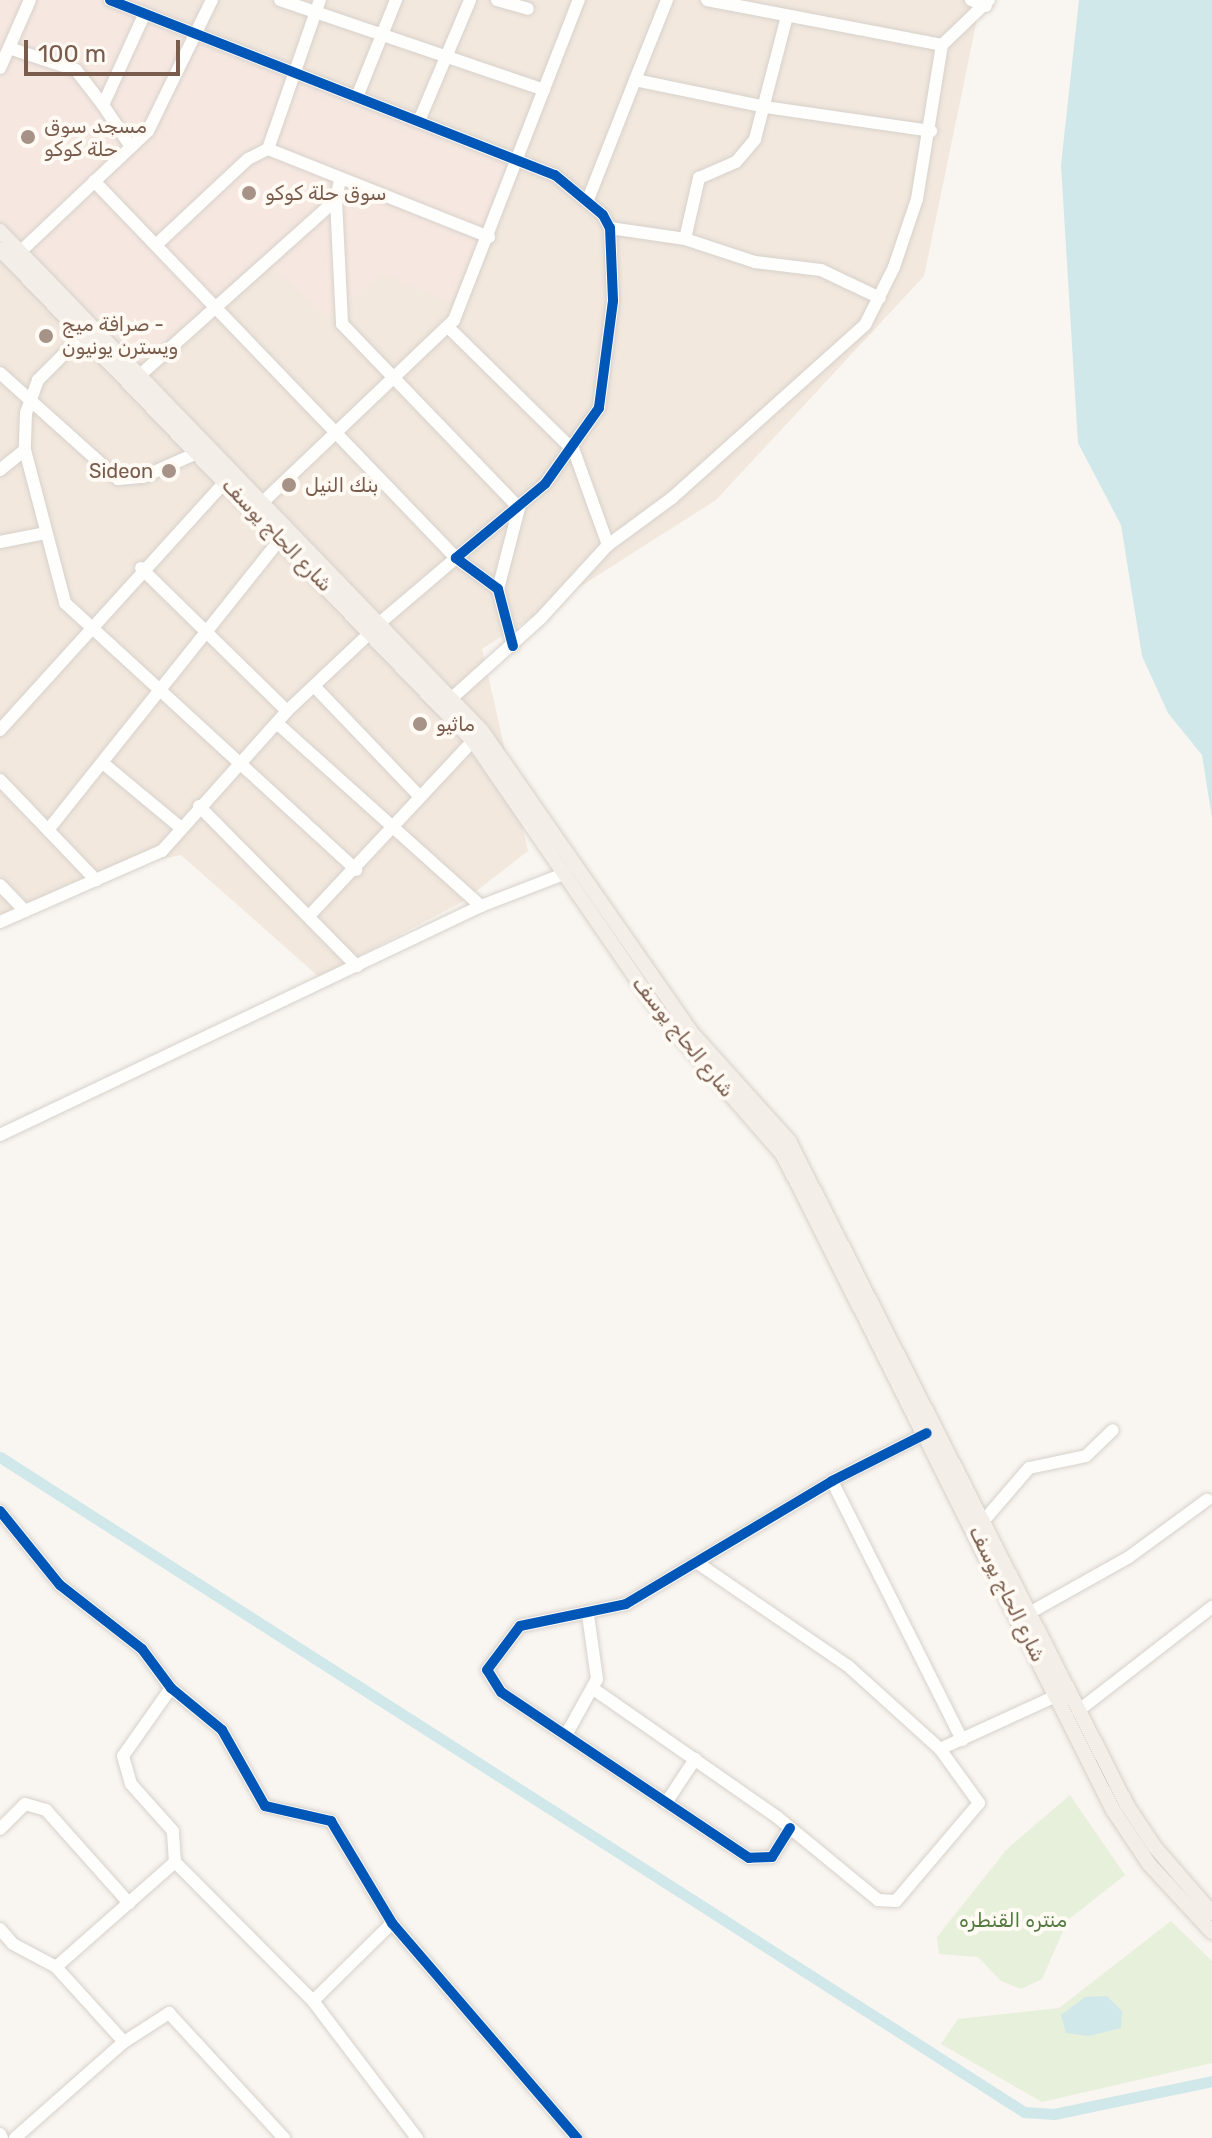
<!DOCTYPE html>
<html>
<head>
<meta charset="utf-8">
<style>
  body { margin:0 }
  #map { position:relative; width:1212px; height:2138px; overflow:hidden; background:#f9f5f0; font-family:Rubik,"Noto Sans Arabic",sans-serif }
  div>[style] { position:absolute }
  .residential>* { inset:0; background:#f2e8de }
  .commercial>* { inset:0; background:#f6e8e1 }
  .green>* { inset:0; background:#e7f0db }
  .water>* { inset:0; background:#d0e8ea }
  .canal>* { height:11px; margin:-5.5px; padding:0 5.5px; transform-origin:5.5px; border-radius:5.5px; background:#d0e8ea }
  .roads { filter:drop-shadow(0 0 2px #d7d1cb) drop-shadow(0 0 2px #d7d1cb) }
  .minor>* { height:12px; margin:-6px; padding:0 6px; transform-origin:6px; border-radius:6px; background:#fefefd }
  .major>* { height:14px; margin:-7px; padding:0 7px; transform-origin:7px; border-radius:7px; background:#f3eee8 }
  .cycleway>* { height:10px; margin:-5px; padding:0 5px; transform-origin:5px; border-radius:5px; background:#0057b8 }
  .dots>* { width:22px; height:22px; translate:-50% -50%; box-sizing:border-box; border:4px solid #fffaf3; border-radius:50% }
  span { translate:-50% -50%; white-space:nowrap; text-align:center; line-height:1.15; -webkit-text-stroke:8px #fffaf3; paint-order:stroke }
  .poi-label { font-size:20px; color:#7a5c4d }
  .left { translate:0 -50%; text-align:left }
  .right { translate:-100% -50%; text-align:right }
  .street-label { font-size:20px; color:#7a5c4d }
  .park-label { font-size:20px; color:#537a41 }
  .scale { position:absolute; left:24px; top:40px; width:156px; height:36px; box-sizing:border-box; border:4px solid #7a5c4d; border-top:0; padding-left:10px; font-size:24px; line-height:28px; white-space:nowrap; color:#7a5c4d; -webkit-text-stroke:6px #fffaf3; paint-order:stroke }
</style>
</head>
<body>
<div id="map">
  <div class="residential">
    <div style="clip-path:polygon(0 0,981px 0,924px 276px,716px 500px,482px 649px,528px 851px,462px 902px,319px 977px,181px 855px,97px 872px,0 915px)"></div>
  </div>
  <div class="commercial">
    <div style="clip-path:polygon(0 0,143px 0,510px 166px,451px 302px,384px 273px,329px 317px,260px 256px,139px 363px,0 219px)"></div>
  </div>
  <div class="green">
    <div style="clip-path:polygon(1070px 1795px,1125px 1875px,1068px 1920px,1042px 1979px,1021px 1989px,1001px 1981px,978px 1957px,939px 1954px,937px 1937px,1007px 1849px)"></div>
    <div style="clip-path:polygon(1171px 1921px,1212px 1961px,1212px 2063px,1042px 2102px,941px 2044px,958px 2019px,1059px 2008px)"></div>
  </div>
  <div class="water">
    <div style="clip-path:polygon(1079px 0,1212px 0,1212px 818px,1202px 755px,1168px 713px,1142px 656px,1121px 525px,1078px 443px,1061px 165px)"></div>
    <div style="clip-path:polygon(1107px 1996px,1122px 2011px,1121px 2028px,1089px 2036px,1066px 2033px,1061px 2015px,1085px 1997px)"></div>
  </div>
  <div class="canal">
    <div style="left:0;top:1457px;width:1216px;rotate:32.6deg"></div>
    <div style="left:1024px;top:2112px;width:30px;rotate:4deg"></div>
    <div style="left:1054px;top:2114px;width:161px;rotate:-11.8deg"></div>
  </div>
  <div class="roads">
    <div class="minor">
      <div style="left:110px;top:0;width:478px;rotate:21.5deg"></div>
      <div style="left:555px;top:175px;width:62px;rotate:39.8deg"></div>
      <div style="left:603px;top:215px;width:15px;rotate:62deg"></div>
      <div style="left:610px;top:228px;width:73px;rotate:87.6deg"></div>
      <div style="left:613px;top:301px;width:108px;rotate:97.5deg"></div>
      <div style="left:599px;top:408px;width:93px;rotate:125.4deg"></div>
      <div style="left:545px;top:484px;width:116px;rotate:140.3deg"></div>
      <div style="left:456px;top:558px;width:52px;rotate:36.4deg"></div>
      <div style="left:498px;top:589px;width:59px;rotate:75.3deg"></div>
      <div style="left:280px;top:0;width:279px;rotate:18.8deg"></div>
      <div style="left:497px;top:0;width:32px;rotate:16deg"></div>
      <div style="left:667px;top:0;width:86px;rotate:111.8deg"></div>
      <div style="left:635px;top:80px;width:133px;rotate:11.7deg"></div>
      <div style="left:765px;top:107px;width:168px;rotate:8.2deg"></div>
      <div style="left:707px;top:0;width:239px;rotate:10.8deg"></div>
      <div style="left:971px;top:0;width:16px;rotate:22deg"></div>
      <div style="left:9px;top:48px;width:71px;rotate:18.2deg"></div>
      <div style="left:76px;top:70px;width:44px;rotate:52.4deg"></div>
      <div style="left:0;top:68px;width:74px;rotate:-66.2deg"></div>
      <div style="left:357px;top:97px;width:105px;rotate:-68.1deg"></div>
      <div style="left:419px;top:121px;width:131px;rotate:-67.1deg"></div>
      <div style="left:131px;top:147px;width:50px;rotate:-123.7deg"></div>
      <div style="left:103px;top:105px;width:99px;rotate:-65.5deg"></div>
      <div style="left:268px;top:149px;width:238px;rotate:21.7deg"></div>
      <div style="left:94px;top:181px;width:523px;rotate:46.16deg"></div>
      <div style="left:456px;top:558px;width:97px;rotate:139.6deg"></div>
      <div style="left:589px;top:197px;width:126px;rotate:-68.5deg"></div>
      <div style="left:336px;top:200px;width:124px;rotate:87.2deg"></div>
      <div style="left:342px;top:324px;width:255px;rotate:46.1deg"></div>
      <div style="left:519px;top:508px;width:84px;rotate:104.5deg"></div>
      <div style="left:610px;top:228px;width:76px;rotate:8.3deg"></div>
      <div style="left:685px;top:239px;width:74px;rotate:18.2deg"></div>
      <div style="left:755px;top:262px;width:66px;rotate:6.9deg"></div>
      <div style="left:821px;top:270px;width:65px;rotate:25.4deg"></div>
      <div style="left:685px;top:239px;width:63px;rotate:-77.1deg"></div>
      <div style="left:699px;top:178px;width:40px;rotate:-23.4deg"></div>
      <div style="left:736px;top:162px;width:30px;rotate:-50deg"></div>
      <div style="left:755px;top:139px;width:123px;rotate:-75.4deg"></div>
      <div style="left:156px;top:245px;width:126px;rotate:-43.1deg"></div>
      <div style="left:248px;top:159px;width:22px;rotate:-27deg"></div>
      <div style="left:268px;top:149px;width:158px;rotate:-70.8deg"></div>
      <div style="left:20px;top:252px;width:176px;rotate:-43.4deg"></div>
      <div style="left:148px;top:131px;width:146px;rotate:-64deg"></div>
      <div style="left:449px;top:328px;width:175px;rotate:44.5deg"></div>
      <div style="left:574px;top:451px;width:100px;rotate:70.1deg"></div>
      <div style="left:88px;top:330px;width:71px;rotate:135deg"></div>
      <div style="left:38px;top:380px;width:35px;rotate:110deg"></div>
      <div style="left:26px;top:413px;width:37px;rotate:92deg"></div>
      <div style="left:25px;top:450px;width:158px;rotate:75.3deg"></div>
      <div style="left:65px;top:603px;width:395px;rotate:42.5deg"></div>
      <div style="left:0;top:373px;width:159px;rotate:41.9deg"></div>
      <div style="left:118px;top:479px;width:25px;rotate:-5deg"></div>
      <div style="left:143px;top:477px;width:59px;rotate:-24deg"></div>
      <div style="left:140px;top:375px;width:263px;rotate:-41.8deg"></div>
      <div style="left:336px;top:200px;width:21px;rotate:-79deg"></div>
      <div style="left:0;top:470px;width:32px;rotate:-39deg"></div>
      <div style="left:264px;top:501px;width:262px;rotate:-43.6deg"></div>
      <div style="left:454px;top:320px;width:344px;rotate:-68.7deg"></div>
      <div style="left:0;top:542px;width:47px;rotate:-11.1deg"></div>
      <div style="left:141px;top:568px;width:204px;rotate:44.4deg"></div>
      <div style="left:315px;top:687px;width:151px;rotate:46.3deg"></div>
      <div style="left:453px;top:697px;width:118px;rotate:-41.9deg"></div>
      <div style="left:541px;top:618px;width:99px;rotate:-47.5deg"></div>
      <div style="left:608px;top:545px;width:79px;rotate:-36.3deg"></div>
      <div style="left:672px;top:498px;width:259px;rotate:-41.9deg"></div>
      <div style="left:865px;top:325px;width:65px;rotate:-63.4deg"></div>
      <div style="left:894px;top:267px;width:72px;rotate:-71.3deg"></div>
      <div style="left:917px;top:199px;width:156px;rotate:-80.8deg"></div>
      <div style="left:942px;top:45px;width:65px;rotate:-43.8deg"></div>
      <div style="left:278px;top:724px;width:273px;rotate:41.9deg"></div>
      <div style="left:0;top:730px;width:335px;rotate:-47.8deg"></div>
      <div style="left:104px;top:764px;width:99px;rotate:39.7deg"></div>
      <div style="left:0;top:780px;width:139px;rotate:46.2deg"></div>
      <div style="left:199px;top:806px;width:225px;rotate:45.4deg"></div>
      <div style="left:48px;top:830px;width:374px;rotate:-51.4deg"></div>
      <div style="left:0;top:885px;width:36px;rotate:46deg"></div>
      <div style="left:310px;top:915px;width:238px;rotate:-46.9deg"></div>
      <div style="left:0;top:922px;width:177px;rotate:-23.7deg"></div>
      <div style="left:162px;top:851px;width:188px;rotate:-48.2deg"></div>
      <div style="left:287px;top:711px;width:117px;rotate:-43.3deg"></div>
      <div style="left:0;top:1135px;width:533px;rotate:-25.46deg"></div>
      <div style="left:481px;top:906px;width:91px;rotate:-21.2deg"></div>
      <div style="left:832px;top:1481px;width:290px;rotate:63.3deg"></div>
      <div style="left:0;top:1511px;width:95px;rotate:51deg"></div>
      <div style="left:60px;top:1585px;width:104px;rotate:38deg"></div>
      <div style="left:142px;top:1649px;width:49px;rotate:53.4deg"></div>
      <div style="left:171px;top:1688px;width:66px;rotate:39.5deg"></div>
      <div style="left:222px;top:1730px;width:87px;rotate:60.5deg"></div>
      <div style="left:265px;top:1806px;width:68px;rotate:12.8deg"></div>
      <div style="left:331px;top:1821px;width:119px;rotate:59.1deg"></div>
      <div style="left:392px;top:1923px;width:284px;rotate:49.3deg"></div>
      <div style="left:986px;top:1518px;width:66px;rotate:-49.3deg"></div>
      <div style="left:1029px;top:1468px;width:58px;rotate:-11.9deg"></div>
      <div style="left:1086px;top:1456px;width:37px;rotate:-44deg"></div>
      <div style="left:1031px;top:1612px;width:112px;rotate:-29.3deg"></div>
      <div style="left:1129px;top:1557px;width:97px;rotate:-36.2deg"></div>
      <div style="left:595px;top:1690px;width:222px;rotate:34.9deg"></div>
      <div style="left:777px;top:1817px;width:131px;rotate:39.4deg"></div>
      <div style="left:878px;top:1900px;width:18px;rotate:3deg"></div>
      <div style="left:896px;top:1901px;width:128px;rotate:-49.7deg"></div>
      <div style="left:979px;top:1803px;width:67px;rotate:-125.8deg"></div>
      <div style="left:940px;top:1749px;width:124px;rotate:-137.9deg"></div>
      <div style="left:848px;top:1666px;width:184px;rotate:-145.6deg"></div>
      <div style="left:1078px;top:1711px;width:170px;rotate:-37.8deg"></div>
      <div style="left:566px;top:1735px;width:64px;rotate:-61deg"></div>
      <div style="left:597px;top:1679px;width:65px;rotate:-98deg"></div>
      <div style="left:940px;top:1749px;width:128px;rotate:-24.6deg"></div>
      <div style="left:666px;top:1803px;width:53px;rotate:-56.6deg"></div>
      <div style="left:790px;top:1828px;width:34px;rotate:122deg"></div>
      <div style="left:772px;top:1857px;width:23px;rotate:178deg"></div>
      <div style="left:749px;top:1858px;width:298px;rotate:-146.2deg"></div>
      <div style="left:501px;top:1692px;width:26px;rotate:-122deg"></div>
      <div style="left:487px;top:1670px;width:55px;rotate:-53.1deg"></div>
      <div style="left:520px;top:1626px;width:108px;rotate:-11.7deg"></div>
      <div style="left:626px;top:1604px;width:240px;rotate:-30.8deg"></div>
      <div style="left:832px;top:1481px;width:106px;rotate:-26.8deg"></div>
      <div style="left:0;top:1829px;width:35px;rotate:-45deg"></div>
      <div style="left:25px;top:1804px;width:22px;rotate:16deg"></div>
      <div style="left:46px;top:1810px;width:125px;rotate:48.3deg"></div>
      <div style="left:175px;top:1862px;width:196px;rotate:45.2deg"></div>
      <div style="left:392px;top:1923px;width:111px;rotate:135.4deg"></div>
      <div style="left:313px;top:2001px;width:172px;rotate:52.8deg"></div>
      <div style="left:0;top:1929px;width:20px;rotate:49deg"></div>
      <div style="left:13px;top:1944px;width:49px;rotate:28.1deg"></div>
      <div style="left:56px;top:1967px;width:101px;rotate:47.8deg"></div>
      <div style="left:56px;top:1967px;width:159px;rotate:-41.4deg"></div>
      <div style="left:175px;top:1862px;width:31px;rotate:-94deg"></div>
      <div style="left:173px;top:1831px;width:63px;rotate:-131.8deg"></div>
      <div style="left:131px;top:1784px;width:29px;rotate:-106deg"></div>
      <div style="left:123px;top:1756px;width:83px;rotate:-54.8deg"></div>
      <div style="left:0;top:2134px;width:4px;rotate:63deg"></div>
      <div style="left:15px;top:2138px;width:145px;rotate:-41.4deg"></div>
      <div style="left:124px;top:2042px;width:54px;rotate:-32.8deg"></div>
      <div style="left:169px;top:2013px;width:170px;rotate:47.4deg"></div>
    </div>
    <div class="major">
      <div style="left:0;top:231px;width:694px;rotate:46.05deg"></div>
      <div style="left:482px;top:731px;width:366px;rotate:55.2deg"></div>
      <div style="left:691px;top:1032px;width:147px;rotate:48deg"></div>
      <div style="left:789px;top:1141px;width:745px;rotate:63.02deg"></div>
      <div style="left:1127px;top:1805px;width:49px;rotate:56.6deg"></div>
      <div style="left:1154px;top:1846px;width:89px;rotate:49.1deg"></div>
      <div style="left:0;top:249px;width:682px;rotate:46.13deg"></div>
      <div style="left:473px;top:741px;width:335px;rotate:55.5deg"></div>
      <div style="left:663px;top:1017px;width:183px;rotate:49deg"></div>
      <div style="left:783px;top:1155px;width:733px;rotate:63.26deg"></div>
      <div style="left:1113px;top:1810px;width:65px;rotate:56.3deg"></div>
      <div style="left:1149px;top:1864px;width:93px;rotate:47.2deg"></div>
    </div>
  </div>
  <div class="cycleway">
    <div style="left:110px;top:0;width:478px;rotate:21.5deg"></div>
    <div style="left:555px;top:175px;width:62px;rotate:39.8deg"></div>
    <div style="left:603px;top:215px;width:15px;rotate:62deg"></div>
    <div style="left:610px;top:228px;width:73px;rotate:87.6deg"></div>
    <div style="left:613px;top:301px;width:108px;rotate:97.5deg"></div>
    <div style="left:599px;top:408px;width:93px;rotate:125.4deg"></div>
    <div style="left:545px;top:484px;width:116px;rotate:140.3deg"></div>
    <div style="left:456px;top:558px;width:52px;rotate:36.4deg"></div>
    <div style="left:498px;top:589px;width:59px;rotate:75.3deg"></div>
    <div style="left:0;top:1511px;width:95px;rotate:51deg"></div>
    <div style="left:60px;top:1585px;width:104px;rotate:38deg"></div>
    <div style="left:142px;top:1649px;width:49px;rotate:53.4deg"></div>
    <div style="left:171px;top:1688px;width:66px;rotate:39.5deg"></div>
    <div style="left:222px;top:1730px;width:87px;rotate:60.5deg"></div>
    <div style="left:265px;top:1806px;width:68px;rotate:12.8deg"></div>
    <div style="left:331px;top:1821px;width:119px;rotate:59.1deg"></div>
    <div style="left:392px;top:1923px;width:284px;rotate:49.3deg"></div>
    <div style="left:790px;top:1828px;width:34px;rotate:122deg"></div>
    <div style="left:772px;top:1857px;width:23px;rotate:178deg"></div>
    <div style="left:749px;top:1858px;width:298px;rotate:-146.2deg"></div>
    <div style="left:501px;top:1692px;width:26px;rotate:-122deg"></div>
    <div style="left:487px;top:1670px;width:55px;rotate:-53.1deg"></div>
    <div style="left:520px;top:1626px;width:108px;rotate:-11.7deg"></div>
    <div style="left:626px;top:1604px;width:240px;rotate:-30.8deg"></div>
    <div style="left:832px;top:1481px;width:106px;rotate:-26.8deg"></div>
  </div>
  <div class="dots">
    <div style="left:28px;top:137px;background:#a69286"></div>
    <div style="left:249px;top:193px;background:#a69286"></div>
    <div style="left:46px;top:336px;background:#a69286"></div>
    <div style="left:169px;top:471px;background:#a69286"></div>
    <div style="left:289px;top:485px;background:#a69286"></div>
    <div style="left:420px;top:724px;background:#a69286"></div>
  </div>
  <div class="poi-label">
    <span class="left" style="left:44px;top:138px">مسجد سوق<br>حلة كوكو</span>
    <span class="left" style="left:265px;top:193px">سوق حلة كوكو</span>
    <span class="left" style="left:62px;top:336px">صرافة ميج -<br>ويسترن يونيون</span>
    <span class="right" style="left:153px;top:471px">Sideon</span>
    <span class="left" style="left:305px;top:485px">بنك النيل</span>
    <span class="left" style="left:436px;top:724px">ماثيو</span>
  </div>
  <div class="street-label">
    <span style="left:277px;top:535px;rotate:46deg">شارع الحاج يوسف</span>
    <span style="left:683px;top:1037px;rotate:51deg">شارع الحاج يوسف</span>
    <span style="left:1007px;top:1594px;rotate:64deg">شارع الحاج يوسف</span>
  </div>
  <div class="park-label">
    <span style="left:1013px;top:1920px">منتره القنطره</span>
  </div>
  <div class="scale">100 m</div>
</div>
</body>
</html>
